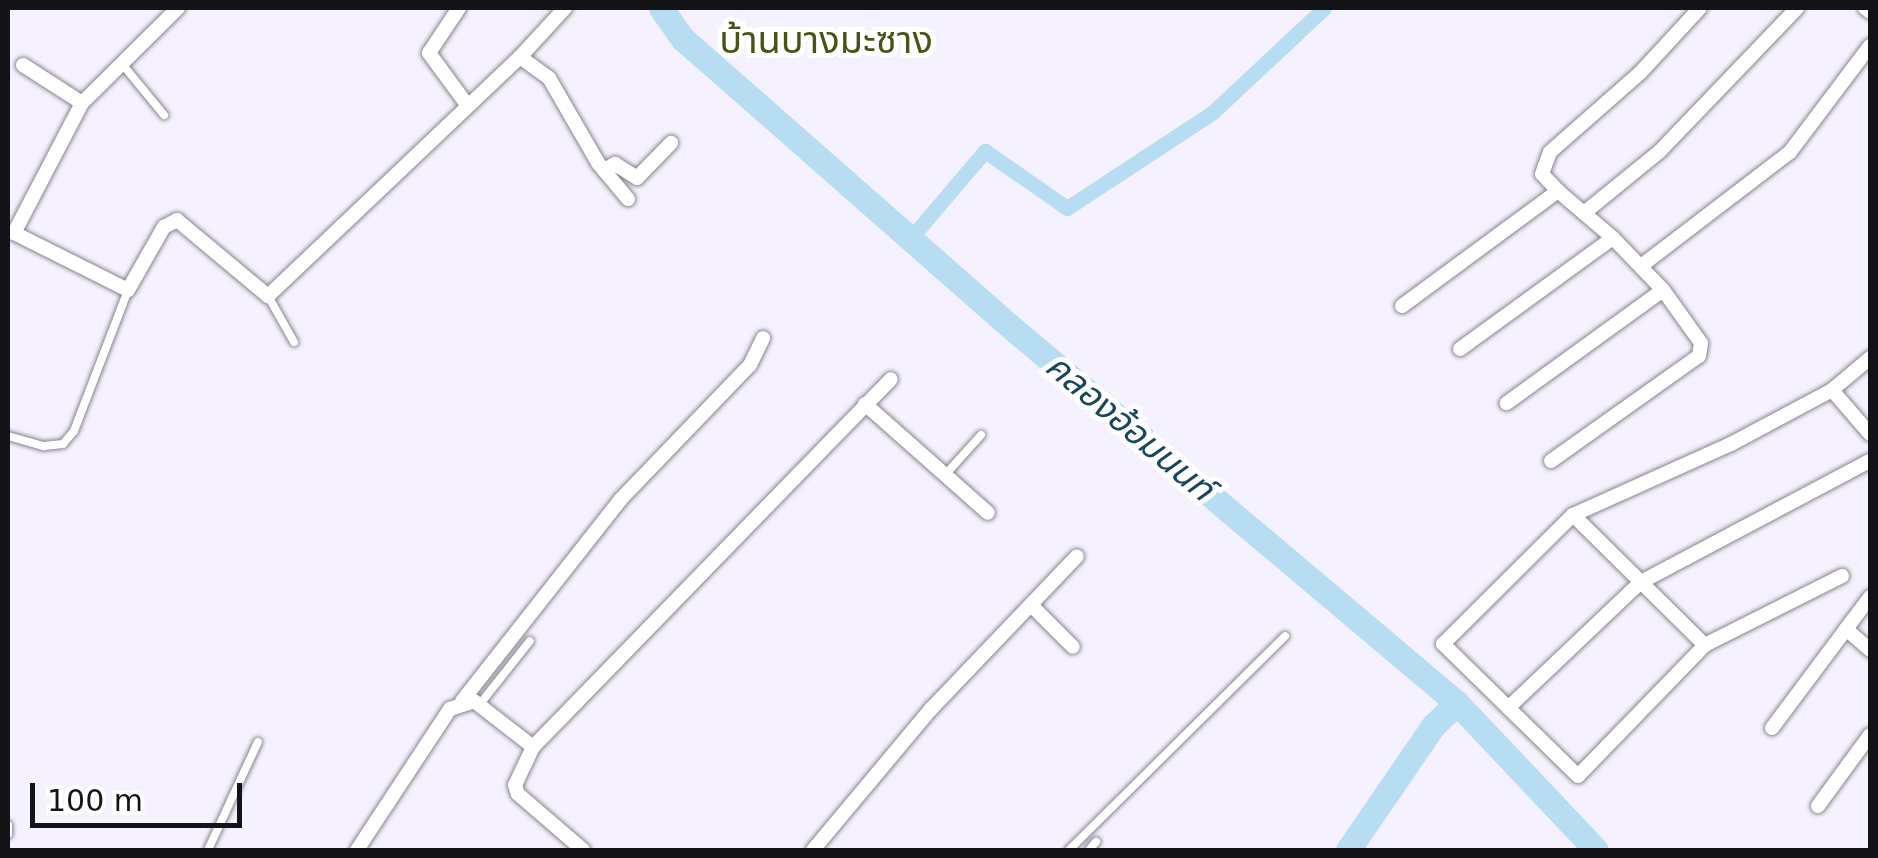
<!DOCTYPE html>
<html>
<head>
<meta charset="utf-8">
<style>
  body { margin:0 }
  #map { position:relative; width:1878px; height:858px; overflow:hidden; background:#f6f1fe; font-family:"DejaVu Sans","Noto Sans Thai",sans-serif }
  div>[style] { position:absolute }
  .canal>* { height:15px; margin:-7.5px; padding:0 7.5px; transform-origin:7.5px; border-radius:7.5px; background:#b7ddf2 }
  .river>* { height:25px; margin:-12.5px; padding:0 12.5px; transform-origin:12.5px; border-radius:12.5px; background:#b7ddf2 }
  .roads { filter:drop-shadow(0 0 2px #88838f) drop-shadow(0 0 2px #88838f) }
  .service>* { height:8px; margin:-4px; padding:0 4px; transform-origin:4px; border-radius:4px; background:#fff }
  .minor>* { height:14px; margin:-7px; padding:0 7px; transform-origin:7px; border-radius:7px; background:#fff }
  span { translate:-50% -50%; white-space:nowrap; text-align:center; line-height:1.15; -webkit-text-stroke:10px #fff; paint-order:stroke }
  .water-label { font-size:35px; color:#18465c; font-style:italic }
  .quarter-label { font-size:38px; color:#4b5117 }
  .frame { position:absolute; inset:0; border:10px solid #141317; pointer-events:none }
  .scale { position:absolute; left:30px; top:783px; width:212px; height:45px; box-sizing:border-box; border:5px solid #141317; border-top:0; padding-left:12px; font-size:30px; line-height:35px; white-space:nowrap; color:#141317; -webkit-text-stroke:8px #fff; paint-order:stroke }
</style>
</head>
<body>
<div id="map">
  <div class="canal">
    <div style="left:910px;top:239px;width:116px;rotate:-49.6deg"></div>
    <div style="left:985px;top:151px;width:100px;rotate:34.8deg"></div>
    <div style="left:1067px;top:208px;width:175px;rotate:-33.3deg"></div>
    <div style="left:1213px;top:112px;width:152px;rotate:-43.1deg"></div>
  </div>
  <div class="river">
    <div style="left:661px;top:8px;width:38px;rotate:55deg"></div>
    <div style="left:683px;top:39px;width:421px;rotate:41.3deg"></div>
    <div style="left:999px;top:317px;width:599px;rotate:40.12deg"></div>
    <div style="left:1457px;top:703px;width:202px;rotate:46.6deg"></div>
    <div style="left:1348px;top:850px;width:150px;rotate:-55.6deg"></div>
    <div style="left:1433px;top:726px;width:33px;rotate:-44deg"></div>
  </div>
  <div class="roads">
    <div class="service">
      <div style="left:123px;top:65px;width:65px;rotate:50.6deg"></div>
      <div style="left:268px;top:296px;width:53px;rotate:60.5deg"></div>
      <div style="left:8px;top:436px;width:37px;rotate:16deg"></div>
      <div style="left:44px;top:446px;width:19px;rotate:-6deg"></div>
      <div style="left:63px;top:444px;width:17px;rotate:-50deg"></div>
      <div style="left:74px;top:431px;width:151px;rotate:-69deg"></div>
      <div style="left:945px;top:475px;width:54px;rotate:-48deg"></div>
      <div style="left:480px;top:704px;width:80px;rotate:-51.6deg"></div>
      <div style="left:8px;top:825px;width:9px;rotate:90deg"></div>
      <div style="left:208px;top:850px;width:119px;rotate:-65.2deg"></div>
      <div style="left:1069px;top:850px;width:304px;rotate:-44.7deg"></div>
      <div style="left:1089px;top:850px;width:11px;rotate:-49deg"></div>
    </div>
    <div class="minor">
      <div style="left:178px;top:8px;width:135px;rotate:135.3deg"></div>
      <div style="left:82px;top:103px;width:147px;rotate:117.6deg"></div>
      <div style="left:14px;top:233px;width:127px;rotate:26.6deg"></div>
      <div style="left:128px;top:290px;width:73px;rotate:-60.3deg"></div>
      <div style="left:164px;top:227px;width:15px;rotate:-28deg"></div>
      <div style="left:177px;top:220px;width:119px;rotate:39.9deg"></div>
      <div style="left:268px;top:296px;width:347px;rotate:-43.5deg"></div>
      <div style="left:520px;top:57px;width:36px;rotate:36deg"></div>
      <div style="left:549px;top:78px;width:98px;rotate:60deg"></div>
      <div style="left:598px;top:163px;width:47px;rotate:50.2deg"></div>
      <div style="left:459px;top:8px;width:54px;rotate:123.7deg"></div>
      <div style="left:429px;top:53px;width:61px;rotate:53.7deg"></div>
      <div style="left:1865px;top:8px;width:6px;rotate:39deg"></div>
      <div style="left:520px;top:57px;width:67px;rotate:-47.4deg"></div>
      <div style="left:23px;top:65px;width:70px;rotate:32.8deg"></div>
      <div style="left:604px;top:170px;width:13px;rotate:-29deg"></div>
      <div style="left:615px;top:164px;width:26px;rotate:32deg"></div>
      <div style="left:637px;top:178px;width:49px;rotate:-45.8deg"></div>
      <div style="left:1558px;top:191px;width:23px;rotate:-133deg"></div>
      <div style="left:1542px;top:174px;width:23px;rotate:-70deg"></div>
      <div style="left:1550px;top:152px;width:120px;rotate:-41.3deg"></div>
      <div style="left:1640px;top:73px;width:88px;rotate:-47.3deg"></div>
      <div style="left:1584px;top:213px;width:98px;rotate:-39.2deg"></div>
      <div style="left:1660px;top:151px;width:198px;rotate:-46.2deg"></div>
      <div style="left:1641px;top:266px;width:188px;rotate:-37.4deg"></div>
      <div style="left:1790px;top:152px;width:133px;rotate:-53deg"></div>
      <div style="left:1402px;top:306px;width:194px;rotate:-36.4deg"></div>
      <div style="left:1558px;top:191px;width:72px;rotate:40.5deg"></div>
      <div style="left:1613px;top:238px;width:72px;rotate:46.1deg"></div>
      <div style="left:1663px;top:290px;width:193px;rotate:144.1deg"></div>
      <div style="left:1460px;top:349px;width:189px;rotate:-36deg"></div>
      <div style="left:1832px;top:390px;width:58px;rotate:49.2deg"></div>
      <div style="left:865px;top:404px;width:164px;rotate:41.5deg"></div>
      <div style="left:1551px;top:461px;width:181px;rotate:-35.4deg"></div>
      <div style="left:1699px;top:356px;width:13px;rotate:-81deg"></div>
      <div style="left:1701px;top:343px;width:65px;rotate:-125.6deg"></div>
      <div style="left:1573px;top:515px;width:185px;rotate:44.6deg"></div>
      <div style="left:1842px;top:576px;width:153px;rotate:153.3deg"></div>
      <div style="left:1705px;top:645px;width:182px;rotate:134.1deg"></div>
      <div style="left:1578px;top:776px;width:189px;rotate:-135.6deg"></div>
      <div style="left:1443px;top:644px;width:183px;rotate:-44.8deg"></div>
      <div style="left:1573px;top:515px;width:173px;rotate:-24.2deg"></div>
      <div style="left:1731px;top:444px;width:115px;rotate:-28.1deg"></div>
      <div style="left:1832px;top:390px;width:50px;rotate:-40.1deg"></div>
      <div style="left:1031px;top:605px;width:59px;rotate:45deg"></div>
      <div style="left:1846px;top:629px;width:40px;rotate:-53deg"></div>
      <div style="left:462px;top:701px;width:256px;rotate:-51.8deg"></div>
      <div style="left:620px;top:500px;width:187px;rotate:-46.1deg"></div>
      <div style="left:750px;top:365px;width:30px;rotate:-64deg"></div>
      <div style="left:1508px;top:708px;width:183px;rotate:-43.5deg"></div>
      <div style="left:1641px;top:582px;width:259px;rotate:-27.9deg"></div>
      <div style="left:1772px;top:728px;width:124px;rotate:-53.2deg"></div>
      <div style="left:1846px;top:629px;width:32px;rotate:41deg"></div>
      <div style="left:533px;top:747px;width:513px;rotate:-45.79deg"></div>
      <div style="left:1818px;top:806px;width:88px;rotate:-53.8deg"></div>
      <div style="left:357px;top:850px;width:169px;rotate:-56.6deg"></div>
      <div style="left:450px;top:709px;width:25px;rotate:-18deg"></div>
      <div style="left:474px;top:701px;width:75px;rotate:37.9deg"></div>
      <div style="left:533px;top:747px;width:42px;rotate:115.3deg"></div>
      <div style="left:515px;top:785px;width:9px;rotate:72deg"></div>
      <div style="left:518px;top:794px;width:86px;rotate:40.7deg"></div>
      <div style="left:813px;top:850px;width:184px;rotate:-50.1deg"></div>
      <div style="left:931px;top:709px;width:211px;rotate:-46.3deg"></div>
    </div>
  </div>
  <div class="water-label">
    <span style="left:1130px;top:427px;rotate:40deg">คลองอ้อมนนท์</span>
  </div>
  <div class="quarter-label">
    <span style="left:826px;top:41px">บ้านบางมะซาง</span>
  </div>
  <div class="frame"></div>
  <div class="scale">100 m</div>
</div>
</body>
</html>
